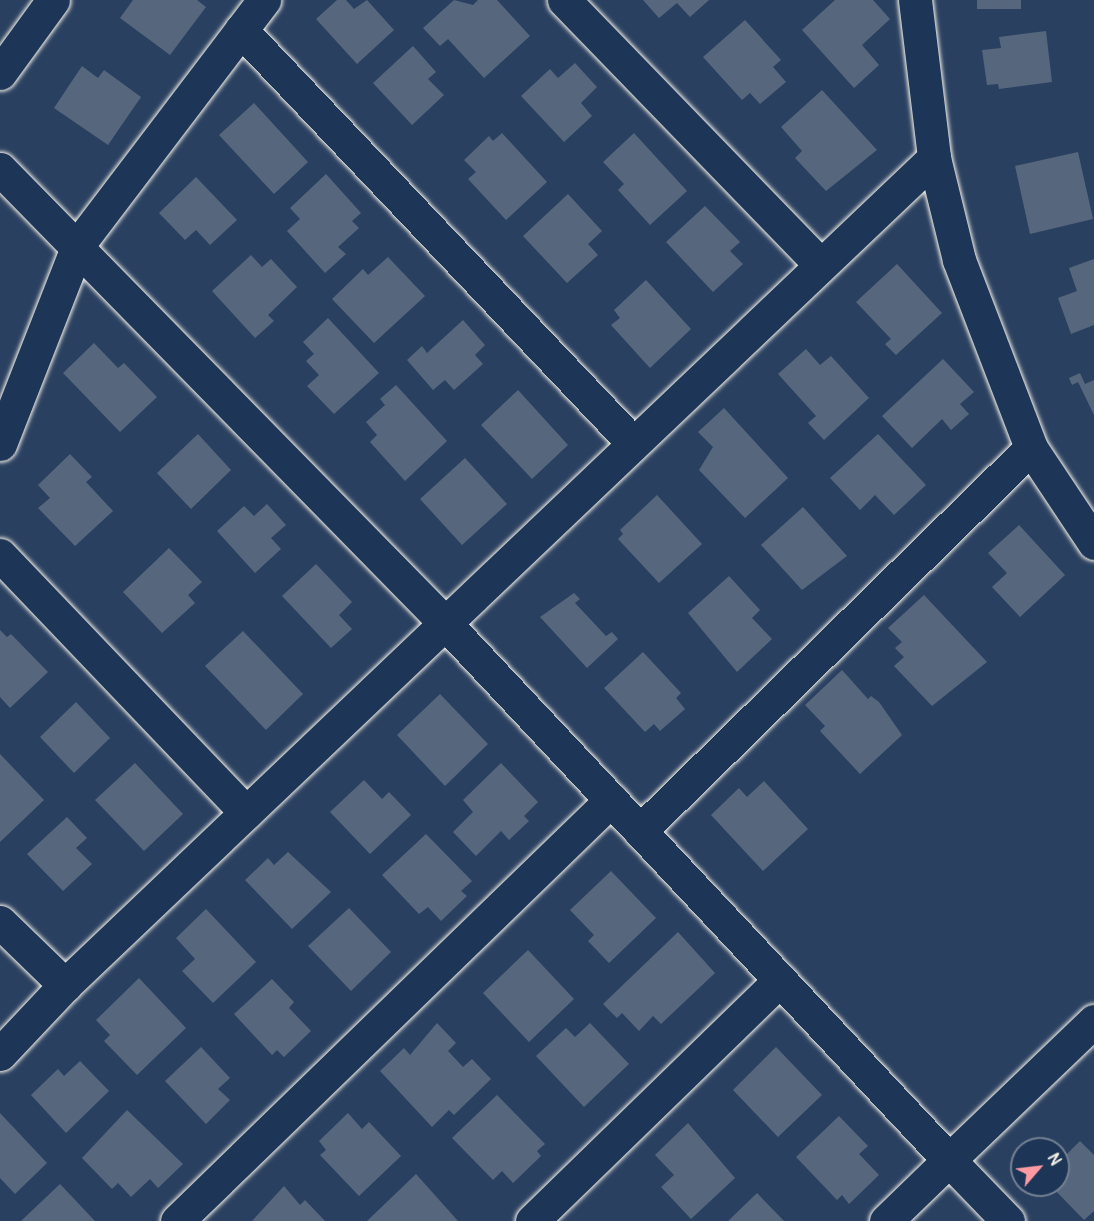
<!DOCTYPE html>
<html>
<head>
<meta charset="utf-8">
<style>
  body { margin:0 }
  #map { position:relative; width:1094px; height:1221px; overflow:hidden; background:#2a4060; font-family:Pangolin,sans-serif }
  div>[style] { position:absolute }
  .building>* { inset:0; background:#56677d }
  .roads { filter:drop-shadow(0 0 2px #f4f1e8) drop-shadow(0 0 2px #f4f1e8) }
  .minor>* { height:33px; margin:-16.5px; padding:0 16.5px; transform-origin:16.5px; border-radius:16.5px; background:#1d3557 }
  .tertiary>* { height:33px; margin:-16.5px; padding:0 16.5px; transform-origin:16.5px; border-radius:16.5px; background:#1d3557 }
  span { translate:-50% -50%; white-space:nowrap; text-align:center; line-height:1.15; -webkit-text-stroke:4.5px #1d3557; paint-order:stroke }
  .north { position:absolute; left:1010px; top:1137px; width:60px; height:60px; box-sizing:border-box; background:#1d3557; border:2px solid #738091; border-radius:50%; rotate:62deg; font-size:16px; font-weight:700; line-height:24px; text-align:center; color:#f4f1e8 }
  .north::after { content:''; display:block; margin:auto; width:21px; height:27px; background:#ff9aa2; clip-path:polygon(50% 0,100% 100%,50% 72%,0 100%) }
</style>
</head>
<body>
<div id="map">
  <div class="building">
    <div style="clip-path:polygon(133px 0,197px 0,206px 7px,170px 55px,120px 18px)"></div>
    <div style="clip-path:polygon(337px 0,346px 0,354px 9px,367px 0,394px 30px,357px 64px,316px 19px)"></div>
    <div style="clip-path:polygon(454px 0,473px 5px,478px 0,497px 0,530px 36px,484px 78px,448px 39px,440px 46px,423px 28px)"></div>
    <div style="clip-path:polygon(643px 0,709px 0,690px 17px,677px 3px,659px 18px)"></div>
    <div style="clip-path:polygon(835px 0,873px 0,890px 19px,862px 45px,879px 65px,854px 88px,802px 30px)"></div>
    <div style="clip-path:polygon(977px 0,1021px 0,1021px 9px,977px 9px)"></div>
    <div style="clip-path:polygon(745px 20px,781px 60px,773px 67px,786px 82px,760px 104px,750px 93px,742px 100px,703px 57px)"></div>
    <div style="clip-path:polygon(1046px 31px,1052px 82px,999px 89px,998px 84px,987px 85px,982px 50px,1001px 48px,999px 37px)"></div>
    <div style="clip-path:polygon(413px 46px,436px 72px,428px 79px,444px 95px,412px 125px,373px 83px)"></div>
    <div style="clip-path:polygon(575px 63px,597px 87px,581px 103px,592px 116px,564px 142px,521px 96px,550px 69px,558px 78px)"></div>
    <div style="clip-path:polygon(82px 66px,98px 78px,104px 70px,141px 97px,108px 145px,54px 108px)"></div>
    <div style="clip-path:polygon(822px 90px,877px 150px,826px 191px,795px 158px,802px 151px,781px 127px)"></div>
    <div style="clip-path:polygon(254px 103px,308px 162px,274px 194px,219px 135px)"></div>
    <div style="clip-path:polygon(502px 133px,547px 182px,506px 220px,468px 179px,476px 172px,464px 160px,489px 136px,493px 141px)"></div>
    <div style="clip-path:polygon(634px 133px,687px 191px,650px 225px,618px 190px,624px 184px,603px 162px)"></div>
    <div style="clip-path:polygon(1078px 152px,1093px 219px,1030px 234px,1015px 166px)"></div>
    <div style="clip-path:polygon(326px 174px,361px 213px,352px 221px,359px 228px,338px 247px,346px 254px,325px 273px,287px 231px,300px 219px,290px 208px)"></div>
    <div style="clip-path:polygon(196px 177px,237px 220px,210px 245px,196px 230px,185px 240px,159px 213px)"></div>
    <div style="clip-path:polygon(568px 194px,602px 231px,588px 244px,598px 255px,567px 283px,523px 236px)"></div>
    <div style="clip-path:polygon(705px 206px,740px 242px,730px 251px,743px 264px,713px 292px,666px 242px)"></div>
    <div style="clip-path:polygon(251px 255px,262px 267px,271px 259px,297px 287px,268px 315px,274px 321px,255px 338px,212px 291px)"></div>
    <div style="clip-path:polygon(388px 257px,425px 296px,374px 343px,332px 299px,363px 269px,368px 275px)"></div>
    <div style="clip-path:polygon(1094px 259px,1094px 325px,1071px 334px,1058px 298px,1077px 291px,1069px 268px)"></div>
    <div style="clip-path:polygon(897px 264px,942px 313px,896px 355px,885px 344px,891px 339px,856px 302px)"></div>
    <div style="clip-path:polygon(646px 280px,691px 329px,650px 368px,611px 325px,620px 318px,614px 310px)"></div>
    <div style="clip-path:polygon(328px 318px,379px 373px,334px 414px,307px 386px,319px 375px,306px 361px,314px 354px,303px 342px)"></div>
    <div style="clip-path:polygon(463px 320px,485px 345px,475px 355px,483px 364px,454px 390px,445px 380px,433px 390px,407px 360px,422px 346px,427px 353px)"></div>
    <div style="clip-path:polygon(94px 343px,118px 368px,124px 363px,157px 397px,120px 432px,63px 373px)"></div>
    <div style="clip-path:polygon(806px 349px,820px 365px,831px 356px,869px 398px,824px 440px,808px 423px,816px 416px,778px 374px)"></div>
    <div style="clip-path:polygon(943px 359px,974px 392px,960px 404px,969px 414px,951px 430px,942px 419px,912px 448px,882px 416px)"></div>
    <div style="clip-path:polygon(1080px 373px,1085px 384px,1094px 380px,1094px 415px,1078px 382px,1072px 385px,1069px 378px)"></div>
    <div style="clip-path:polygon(396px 385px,447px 441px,405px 481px,370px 442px,377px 435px,366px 422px,385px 405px,380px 399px)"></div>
    <div style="clip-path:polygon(518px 390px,568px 445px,532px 479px,481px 425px)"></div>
    <div style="clip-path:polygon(724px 408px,788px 478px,745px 518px,699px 470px,713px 447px,698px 432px)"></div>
    <div style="clip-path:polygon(198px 434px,231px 470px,191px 509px,157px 473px)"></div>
    <div style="clip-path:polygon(878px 434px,926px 485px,894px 515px,875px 495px,860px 510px,830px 478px)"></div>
    <div style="clip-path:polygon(70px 454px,92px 477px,86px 482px,113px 511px,75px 546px,38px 508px,50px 498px,38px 485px)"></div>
    <div style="clip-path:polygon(465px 458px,507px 504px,462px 545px,420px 499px)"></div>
    <div style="clip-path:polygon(657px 495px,702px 544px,659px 583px,618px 539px,623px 534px,620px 530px)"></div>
    <div style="clip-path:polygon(267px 504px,286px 525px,271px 538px,281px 549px,255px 573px,217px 531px,244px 506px,254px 516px)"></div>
    <div style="clip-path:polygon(803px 507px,847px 556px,802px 590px,761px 545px)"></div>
    <div style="clip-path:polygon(1019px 525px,1065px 575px,1020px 617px,992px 587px,1007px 573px,988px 553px)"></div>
    <div style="clip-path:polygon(169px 548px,202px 582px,188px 595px,195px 603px,162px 633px,123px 592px)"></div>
    <div style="clip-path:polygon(316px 564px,352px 602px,339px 615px,352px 629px,331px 648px,282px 596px)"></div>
    <div style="clip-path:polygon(729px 576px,760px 610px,752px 618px,772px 639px,737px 672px,688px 613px)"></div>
    <div style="clip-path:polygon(574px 593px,580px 599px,575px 603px,606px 636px,612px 632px,618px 639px,587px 668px,540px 617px)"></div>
    <div style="clip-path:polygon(924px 595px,987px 662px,932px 706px,894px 666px,904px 657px,895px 648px,902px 642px,888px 628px)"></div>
    <div style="clip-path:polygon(0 630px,7px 637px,11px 634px,48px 672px,10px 708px,0 697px)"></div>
    <div style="clip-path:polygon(243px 631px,303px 694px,266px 730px,205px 666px)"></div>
    <div style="clip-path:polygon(643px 652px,681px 693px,676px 698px,685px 709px,660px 731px,654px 724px,645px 732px,604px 688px)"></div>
    <div style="clip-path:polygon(842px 670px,868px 699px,871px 696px,879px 702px,902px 735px,860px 774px,820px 731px,825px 726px,805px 705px)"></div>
    <div style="clip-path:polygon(440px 694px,488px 744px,445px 786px,397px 735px)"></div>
    <div style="clip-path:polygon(76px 702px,110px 738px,74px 773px,40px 737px)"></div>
    <div style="clip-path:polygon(0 754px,44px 800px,0 842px)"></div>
    <div style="clip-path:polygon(135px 763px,183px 814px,144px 851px,95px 800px)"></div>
    <div style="clip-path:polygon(501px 763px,538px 802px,524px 816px,529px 821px,509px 840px,501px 831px,476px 856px,453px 832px,473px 812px,463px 800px)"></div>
    <div style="clip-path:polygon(364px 780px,382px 799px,389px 792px,411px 815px,370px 854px,330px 812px)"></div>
    <div style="clip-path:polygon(764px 781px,808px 829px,763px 871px,711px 815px,739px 788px,747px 797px)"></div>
    <div style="clip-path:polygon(67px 817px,87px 838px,76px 848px,92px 864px,63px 891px,27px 854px)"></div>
    <div style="clip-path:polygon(426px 834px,472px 881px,461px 891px,467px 896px,441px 921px,428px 907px,419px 914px,382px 875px)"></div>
    <div style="clip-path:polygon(288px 852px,331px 892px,292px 929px,245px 880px,268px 858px,274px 865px)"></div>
    <div style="clip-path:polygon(611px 871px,656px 918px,609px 963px,588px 941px,594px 935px,570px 910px)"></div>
    <div style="clip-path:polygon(349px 908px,391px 952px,351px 991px,308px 946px)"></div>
    <div style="clip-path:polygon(206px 909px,256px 962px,213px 1003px,182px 971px,195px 959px,176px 938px)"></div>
    <div style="clip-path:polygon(678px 932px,715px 973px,661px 1024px,653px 1016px,639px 1031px,622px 1013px,617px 1018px,603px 1004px)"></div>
    <div style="clip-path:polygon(528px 950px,574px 999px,529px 1042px,483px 993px)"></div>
    <div style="clip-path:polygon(139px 978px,186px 1028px,137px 1075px,104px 1041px,110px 1035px,96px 1020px)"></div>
    <div style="clip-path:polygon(272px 979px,294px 1002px,289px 1008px,311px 1031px,284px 1057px,277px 1050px,272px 1055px,234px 1014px)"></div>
    <div style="clip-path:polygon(437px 1023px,456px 1043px,448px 1051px,463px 1067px,472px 1059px,491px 1079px,454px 1115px,449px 1110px,432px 1127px,380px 1071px,404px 1048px,410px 1055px)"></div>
    <div style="clip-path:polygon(590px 1023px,629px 1064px,584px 1107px,536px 1056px,566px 1028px,575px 1037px)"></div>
    <div style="clip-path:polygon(201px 1047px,230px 1078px,218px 1089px,230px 1100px,206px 1124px,165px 1081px)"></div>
    <div style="clip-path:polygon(776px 1047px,822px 1095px,778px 1137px,733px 1090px)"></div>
    <div style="clip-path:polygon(80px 1061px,109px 1091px,66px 1133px,31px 1095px,58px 1069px,64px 1076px)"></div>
    <div style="clip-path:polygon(497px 1095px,545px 1144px,537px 1151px,541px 1156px,513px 1183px,502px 1171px,493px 1180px,452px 1138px)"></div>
    <div style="clip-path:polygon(127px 1110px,183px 1164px,158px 1188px,150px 1179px,131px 1197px,118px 1183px,112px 1189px,82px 1158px)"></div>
    <div style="clip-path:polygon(0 1113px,47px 1163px,15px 1194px,0 1178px)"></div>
    <div style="clip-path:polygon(348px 1113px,362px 1129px,369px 1122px,401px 1156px,359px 1196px,320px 1155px,326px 1150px,319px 1141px)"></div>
    <div style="clip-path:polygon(839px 1116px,868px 1146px,859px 1154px,879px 1175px,849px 1204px,842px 1195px,837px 1200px,796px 1157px)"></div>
    <div style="clip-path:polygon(688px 1123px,735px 1178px,691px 1219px,661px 1187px,674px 1175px,655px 1155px)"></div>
    <div style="clip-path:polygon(1080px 1141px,1094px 1155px,1094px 1211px,1084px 1220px,1050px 1185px,1058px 1185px,1058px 1156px,1061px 1160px)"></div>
    <div style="clip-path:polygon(416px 1174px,458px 1221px,367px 1221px)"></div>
    <div style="clip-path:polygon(60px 1184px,95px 1221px,21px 1221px)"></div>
    <div style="clip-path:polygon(284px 1186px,300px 1205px,305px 1200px,325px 1221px,252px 1221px)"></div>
    <div style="clip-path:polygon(757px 1193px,784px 1221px,728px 1221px)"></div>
  </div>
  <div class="roads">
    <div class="minor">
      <div style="left:564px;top:0;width:368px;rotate:45.9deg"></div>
      <div style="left:915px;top:0;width:159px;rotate:83.1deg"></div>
      <div style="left:934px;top:158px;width:105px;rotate:76.2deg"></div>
      <div style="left:959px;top:260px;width:201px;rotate:69deg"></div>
      <div style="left:1031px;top:448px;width:114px;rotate:56.4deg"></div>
      <div style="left:241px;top:30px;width:569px;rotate:46.49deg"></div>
      <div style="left:0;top:444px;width:214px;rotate:-68.6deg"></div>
      <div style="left:78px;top:245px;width:308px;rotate:-52.8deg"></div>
      <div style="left:0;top:555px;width:356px;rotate:46.3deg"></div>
      <div style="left:640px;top:831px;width:547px;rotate:-44.41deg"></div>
      <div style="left:0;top:922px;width:91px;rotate:44.1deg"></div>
      <div style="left:0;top:1054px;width:95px;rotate:-46.7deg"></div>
      <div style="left:65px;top:985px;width:1200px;rotate:-43.58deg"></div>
      <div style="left:177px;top:1221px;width:605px;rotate:-44.13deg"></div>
      <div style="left:532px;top:1221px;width:346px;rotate:-44.2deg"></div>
      <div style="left:886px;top:1221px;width:88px;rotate:-44.1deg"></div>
      <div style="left:949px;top:1160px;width:85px;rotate:46deg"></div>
    </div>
    <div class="tertiary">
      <div style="left:0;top:73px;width:90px;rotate:-54deg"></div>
      <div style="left:0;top:169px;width:636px;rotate:45.57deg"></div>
      <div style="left:445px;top:623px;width:736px;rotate:46.82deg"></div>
      <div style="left:949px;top:1160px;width:201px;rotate:-43.8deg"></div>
    </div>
  </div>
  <div class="north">N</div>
</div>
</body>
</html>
